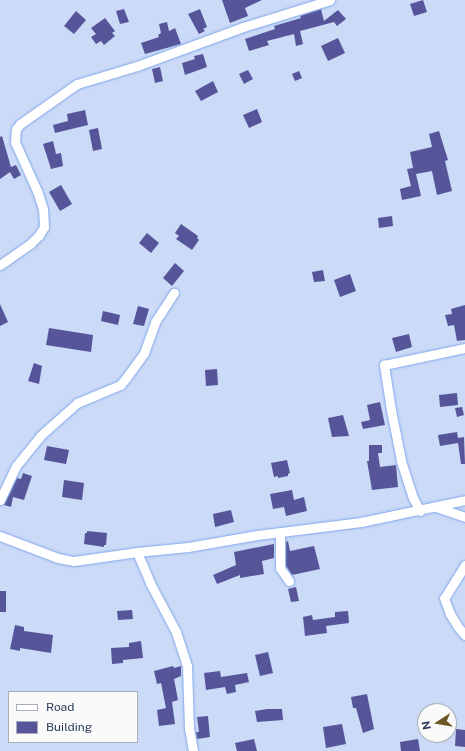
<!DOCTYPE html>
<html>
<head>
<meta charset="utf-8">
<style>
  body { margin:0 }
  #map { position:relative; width:465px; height:751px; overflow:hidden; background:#cadaf7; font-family:"Public Sans",sans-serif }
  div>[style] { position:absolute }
  .building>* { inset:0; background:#56559a }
  .roads { filter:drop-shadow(0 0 1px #81a6eb) drop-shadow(0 0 1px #81a6eb) }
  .minor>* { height:9px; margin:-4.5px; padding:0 4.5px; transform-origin:4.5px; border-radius:4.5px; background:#fff }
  span { translate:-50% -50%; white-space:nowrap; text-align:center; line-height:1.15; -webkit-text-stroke:4px #fafafa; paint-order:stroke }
  .legend { position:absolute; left:8px; top:691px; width:130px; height:52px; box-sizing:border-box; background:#fafafa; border:1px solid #a8aeb9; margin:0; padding:5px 7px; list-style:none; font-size:12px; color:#2c3b58 }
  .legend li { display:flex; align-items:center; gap:8px; height:20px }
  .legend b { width:20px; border:1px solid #a8aeb9 }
  .north { position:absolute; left:417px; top:703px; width:40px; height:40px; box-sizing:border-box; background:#fafafa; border:1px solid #a8aeb9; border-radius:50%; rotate:258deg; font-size:11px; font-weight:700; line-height:16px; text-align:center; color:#2c3b58 }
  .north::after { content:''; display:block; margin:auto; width:14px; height:18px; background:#6d5526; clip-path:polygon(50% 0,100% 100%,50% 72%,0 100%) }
</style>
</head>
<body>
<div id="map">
  <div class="building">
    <div style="clip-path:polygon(222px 0,262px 0,245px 8px,248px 16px,230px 23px)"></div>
    <div style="clip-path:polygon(423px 0,427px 12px,414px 16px,410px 4px)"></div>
    <div style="clip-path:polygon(124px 9px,129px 22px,120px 24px,116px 11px)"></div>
    <div style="clip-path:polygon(200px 9px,207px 27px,203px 29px,205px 31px,199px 34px,188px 14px)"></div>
    <div style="clip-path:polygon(321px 9px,324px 21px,338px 10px,346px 19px,337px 26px,334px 22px,300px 31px,303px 44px,296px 46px,294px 34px,267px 41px,269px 45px,249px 51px,245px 39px,275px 29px,274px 26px,301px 18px,300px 16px)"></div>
    <div style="clip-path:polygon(76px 11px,86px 20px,74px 34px,64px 26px)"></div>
    <div style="clip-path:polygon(105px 18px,115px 31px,112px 33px,115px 36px,104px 45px,101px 41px,96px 44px,91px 37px,96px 34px,91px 28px)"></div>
    <div style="clip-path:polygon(167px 22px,169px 31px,175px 28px,181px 44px,145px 54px,141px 43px,159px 37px,158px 35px,161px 33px,159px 24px)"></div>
    <div style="clip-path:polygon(338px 38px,345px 53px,328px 61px,321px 46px)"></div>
    <div style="clip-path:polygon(203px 54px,207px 67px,185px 75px,182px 63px,195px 59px,194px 56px)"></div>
    <div style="clip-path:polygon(160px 67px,163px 81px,155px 83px,152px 69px)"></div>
    <div style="clip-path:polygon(248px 70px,253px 79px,244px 84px,239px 74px)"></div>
    <div style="clip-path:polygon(299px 71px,302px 78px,295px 81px,292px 74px)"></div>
    <div style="clip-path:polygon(213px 81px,218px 92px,201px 101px,195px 91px)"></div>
    <div style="clip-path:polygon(257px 109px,262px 122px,249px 128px,243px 115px)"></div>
    <div style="clip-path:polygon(85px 110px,88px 125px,55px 133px,53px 125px,68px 121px,67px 114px)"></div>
    <div style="clip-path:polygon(98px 128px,102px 149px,93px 151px,89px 130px)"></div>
    <div style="clip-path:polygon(439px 131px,448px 160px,445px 161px,452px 191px,437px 195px,432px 171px,416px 174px,421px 196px,402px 200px,400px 189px,411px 186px,407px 169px,413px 168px,410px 152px,432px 147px,429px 134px)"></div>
    <div style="clip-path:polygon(2px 136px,11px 167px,16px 165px,21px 175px,14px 179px,10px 172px,0 179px,0 137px)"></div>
    <div style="clip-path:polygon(53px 141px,56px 154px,61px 153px,63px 166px,51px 169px,43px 144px)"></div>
    <div style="clip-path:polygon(61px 185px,72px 204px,60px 211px,49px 192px)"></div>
    <div style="clip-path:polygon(392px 216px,393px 226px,379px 228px,378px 218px)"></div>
    <div style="clip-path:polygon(181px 224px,198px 236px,197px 238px,199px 240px,192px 250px,176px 239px,179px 236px,175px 233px)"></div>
    <div style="clip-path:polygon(147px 233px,159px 243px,151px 253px,139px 243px)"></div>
    <div style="clip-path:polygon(175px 263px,184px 271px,172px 286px,163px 278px)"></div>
    <div style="clip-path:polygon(323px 270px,325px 281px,314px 282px,312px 272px)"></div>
    <div style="clip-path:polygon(350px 274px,356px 291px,340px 297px,334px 280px)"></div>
    <div style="clip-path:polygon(0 304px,8px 322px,0 326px)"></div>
    <div style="clip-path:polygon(465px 305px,465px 340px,457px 341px,454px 325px,448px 326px,445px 315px,452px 314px,451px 309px)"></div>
    <div style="clip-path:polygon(138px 306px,149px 309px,144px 326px,133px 324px)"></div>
    <div style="clip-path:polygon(103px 311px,120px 315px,118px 325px,101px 321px)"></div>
    <div style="clip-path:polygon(49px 328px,93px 335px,91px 352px,46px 345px)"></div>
    <div style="clip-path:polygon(409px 334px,412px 347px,396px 352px,392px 338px)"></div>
    <div style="clip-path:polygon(34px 363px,42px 366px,39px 384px,28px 381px)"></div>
    <div style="clip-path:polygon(217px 369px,218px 385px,206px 386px,205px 370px)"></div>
    <div style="clip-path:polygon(457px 393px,458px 405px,440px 407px,439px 395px)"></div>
    <div style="clip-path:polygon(380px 402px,385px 425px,363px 429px,361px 422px,370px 420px,367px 405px)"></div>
    <div style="clip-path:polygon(462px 407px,464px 415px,457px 417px,455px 408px)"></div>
    <div style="clip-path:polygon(343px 415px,349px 436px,332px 437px,328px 418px)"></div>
    <div style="clip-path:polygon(457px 432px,458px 438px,464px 437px,465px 464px,461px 464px,458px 443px,440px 446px,438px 435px)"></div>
    <div style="clip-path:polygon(369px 445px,382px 445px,382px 453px,378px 453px,380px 467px,396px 465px,398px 487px,372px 490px,367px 461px,369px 461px)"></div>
    <div style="clip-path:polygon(47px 446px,69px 450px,66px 464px,44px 460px)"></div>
    <div style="clip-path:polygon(287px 460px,290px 473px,288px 474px,288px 476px,278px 478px,278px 476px,274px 477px,271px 463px)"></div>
    <div style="clip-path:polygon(23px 473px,32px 476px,24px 500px,13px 497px,11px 507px,4px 505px,17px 478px,21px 479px)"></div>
    <div style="clip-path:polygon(64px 480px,84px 483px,82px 500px,62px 497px)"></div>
    <div style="clip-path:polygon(292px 490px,294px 500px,304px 497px,307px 511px,286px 516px,284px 507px,273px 509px,270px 494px)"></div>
    <div style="clip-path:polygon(231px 510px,234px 522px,215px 527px,213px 514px)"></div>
    <div style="clip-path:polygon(87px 531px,107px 533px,106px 545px,104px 545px,104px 547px,84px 544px,85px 533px,87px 533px)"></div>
    <div style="clip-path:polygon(288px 541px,290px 551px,314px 546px,320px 569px,292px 575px,286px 566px,286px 542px)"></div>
    <div style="clip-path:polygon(274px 544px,274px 558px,262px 561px,264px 574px,240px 578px,240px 575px,217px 584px,213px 575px,236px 565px,234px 552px)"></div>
    <div style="clip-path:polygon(296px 587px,299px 601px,291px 602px,288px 589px)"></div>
    <div style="clip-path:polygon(0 591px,6px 591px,6px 612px,0 612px)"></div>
    <div style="clip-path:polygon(132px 610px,133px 619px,118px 620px,117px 611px)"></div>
    <div style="clip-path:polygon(348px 611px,349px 623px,326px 626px,327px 633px,305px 636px,303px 617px,312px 615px,313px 620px,335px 617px,335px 612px)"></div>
    <div style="clip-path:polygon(15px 625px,24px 627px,24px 631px,53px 635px,51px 653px,20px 648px,20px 651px,10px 649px)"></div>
    <div style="clip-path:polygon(141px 641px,143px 658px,123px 660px,123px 663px,112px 664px,111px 648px,129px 647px,129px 643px)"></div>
    <div style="clip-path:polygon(268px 652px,273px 673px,260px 676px,255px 655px)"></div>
    <div style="clip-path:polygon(173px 666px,174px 668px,181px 666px,181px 676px,174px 679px,178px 700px,172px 702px,175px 724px,159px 726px,157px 710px,166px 708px,161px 683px,157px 684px,154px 671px)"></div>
    <div style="clip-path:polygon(220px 671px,221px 677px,247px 673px,249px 682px,235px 685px,236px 692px,227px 694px,225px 687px,206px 690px,204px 673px)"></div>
    <div style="clip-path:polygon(367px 694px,374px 729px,363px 733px,356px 708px,353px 708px,351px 697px)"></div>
    <div style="clip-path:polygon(267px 709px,282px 709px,283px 720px,257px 722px,255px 711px)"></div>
    <div style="clip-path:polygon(208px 716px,210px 737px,197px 739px,196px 732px,199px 732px,197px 717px)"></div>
    <div style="clip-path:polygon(342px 724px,346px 744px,326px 748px,323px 727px)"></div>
    <div style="clip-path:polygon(456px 729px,465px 730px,465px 747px,455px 746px)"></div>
    <div style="clip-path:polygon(254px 739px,257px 751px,237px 751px,235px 743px)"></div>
    <div style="clip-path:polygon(418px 739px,420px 751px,401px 751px,400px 742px)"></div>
  </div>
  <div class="roads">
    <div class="minor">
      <div style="left:0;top:265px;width:37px;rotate:-35deg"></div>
      <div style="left:30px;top:244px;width:13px;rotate:-45deg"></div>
      <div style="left:39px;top:235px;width:9px;rotate:-58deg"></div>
      <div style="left:44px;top:227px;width:18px;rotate:-93deg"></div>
      <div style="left:43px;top:209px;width:19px;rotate:-108deg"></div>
      <div style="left:37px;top:191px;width:54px;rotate:-114.2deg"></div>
      <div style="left:15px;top:142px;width:13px;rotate:-86deg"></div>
      <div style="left:16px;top:129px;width:6px;rotate:-51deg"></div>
      <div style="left:20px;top:124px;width:70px;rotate:-35.1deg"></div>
      <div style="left:77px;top:84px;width:63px;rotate:-16.7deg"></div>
      <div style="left:137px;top:66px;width:113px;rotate:-20.2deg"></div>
      <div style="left:243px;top:27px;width:91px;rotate:-17.2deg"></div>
      <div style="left:0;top:500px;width:38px;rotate:-65deg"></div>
      <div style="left:16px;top:466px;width:38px;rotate:-51deg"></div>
      <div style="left:40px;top:436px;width:50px;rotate:-41.7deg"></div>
      <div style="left:77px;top:403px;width:47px;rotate:-22.7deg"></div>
      <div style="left:120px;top:385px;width:9px;rotate:-49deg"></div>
      <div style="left:126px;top:378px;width:31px;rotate:-54deg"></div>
      <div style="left:144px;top:353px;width:33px;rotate:-70deg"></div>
      <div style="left:155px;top:322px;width:35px;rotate:-57deg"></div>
      <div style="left:436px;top:507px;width:31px;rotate:19deg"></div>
      <div style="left:420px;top:511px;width:15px;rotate:-118deg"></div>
      <div style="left:413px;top:498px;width:40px;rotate:-108deg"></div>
      <div style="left:401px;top:460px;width:51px;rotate:-101.3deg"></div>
      <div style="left:391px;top:410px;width:46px;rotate:-98.8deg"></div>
      <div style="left:384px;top:365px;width:83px;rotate:-11.9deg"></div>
      <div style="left:280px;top:532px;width:36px;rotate:90deg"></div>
      <div style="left:280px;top:568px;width:16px;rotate:55deg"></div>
      <div style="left:0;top:536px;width:62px;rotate:20.8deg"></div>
      <div style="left:58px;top:558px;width:16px;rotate:11deg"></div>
      <div style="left:74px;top:561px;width:64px;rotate:-8.1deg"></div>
      <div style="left:137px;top:552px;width:51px;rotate:-5.6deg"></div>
      <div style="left:188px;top:547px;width:70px;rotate:-9.9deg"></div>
      <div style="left:257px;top:535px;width:105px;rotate:-7.1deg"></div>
      <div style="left:361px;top:522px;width:106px;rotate:-11.9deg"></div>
      <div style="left:137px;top:552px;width:34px;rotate:67deg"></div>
      <div style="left:150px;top:583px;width:55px;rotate:62deg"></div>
      <div style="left:176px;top:632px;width:36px;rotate:72deg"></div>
      <div style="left:187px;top:666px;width:62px;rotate:88.2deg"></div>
      <div style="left:189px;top:728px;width:23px;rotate:80deg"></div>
      <div style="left:465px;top:565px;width:39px;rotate:122deg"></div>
      <div style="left:444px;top:598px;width:17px;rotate:69deg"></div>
      <div style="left:450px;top:614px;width:15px;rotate:58deg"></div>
      <div style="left:458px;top:627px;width:11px;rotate:49deg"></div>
    </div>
  </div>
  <ul class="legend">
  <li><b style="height:5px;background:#fff"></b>Road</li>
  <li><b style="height:11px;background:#56559a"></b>Building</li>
  </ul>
  <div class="north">N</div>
</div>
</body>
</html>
